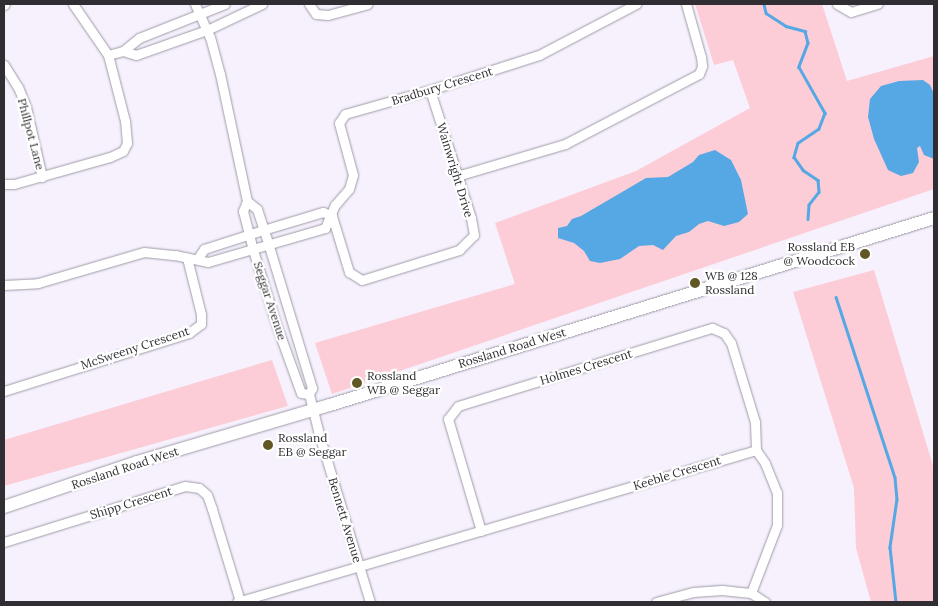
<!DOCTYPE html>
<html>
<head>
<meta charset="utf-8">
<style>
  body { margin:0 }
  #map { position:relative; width:938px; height:606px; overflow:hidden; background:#f6f1fd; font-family:Lora,serif }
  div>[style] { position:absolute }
  .green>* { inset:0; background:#fccdd6 }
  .water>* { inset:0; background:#56a8e4 }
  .stream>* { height:2.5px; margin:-1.25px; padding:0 1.25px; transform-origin:1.25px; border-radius:1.25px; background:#56a8e4 }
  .roads { filter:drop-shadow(0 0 1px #9f9ba6) drop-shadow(0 0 1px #9f9ba6) }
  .street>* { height:9px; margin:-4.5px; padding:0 4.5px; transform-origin:4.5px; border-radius:4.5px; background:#fff }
  .secondary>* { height:12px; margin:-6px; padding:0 6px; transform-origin:6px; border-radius:6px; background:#fff }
  .dots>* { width:14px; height:14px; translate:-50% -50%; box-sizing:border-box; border:2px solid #fff; border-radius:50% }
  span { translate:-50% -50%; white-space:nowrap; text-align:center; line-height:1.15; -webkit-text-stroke:4.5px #fff; paint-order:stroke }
  .street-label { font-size:12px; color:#302e33 }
  .poi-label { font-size:12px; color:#302e33 }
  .right { translate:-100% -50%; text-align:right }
  .left { translate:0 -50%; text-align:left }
  .frame { position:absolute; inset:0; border:5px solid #302e33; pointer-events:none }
</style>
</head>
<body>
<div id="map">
  <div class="green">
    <div style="clip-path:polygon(695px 4px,822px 4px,847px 81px,934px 56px,934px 189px,332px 394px,315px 343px,515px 284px,495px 223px,636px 171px,750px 108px,733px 60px,714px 65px)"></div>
    <div style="clip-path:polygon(874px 270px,934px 469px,934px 602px,871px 602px,856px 548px,854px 488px,793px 292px)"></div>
    <div style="clip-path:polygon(272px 360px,288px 406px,4px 486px,4px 440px)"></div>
  </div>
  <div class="water">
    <div style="clip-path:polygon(923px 80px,930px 85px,934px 94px,934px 159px,924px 155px,920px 146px,917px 148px,919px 162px,913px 173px,901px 176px,888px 170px,874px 139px,868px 117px,870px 99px,881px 86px,899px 81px)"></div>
    <div style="clip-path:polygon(715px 150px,731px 160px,741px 180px,748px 214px,739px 222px,724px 226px,708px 221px,699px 224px,689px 232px,676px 236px,663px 250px,653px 245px,639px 246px,620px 259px,600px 263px,590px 261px,584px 251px,574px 243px,558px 238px,558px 228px,567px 226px,572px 219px,581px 216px,646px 178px,668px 177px,693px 162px,699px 155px)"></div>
  </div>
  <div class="stream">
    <div style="left:764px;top:4px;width:9px;rotate:77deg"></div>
    <div style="left:766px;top:13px;width:24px;rotate:33deg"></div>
    <div style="left:786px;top:26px;width:20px;rotate:15deg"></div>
    <div style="left:805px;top:31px;width:12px;rotate:76deg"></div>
    <div style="left:808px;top:43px;width:26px;rotate:111deg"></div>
    <div style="left:799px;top:67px;width:53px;rotate:60.5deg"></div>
    <div style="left:825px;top:113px;width:17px;rotate:111deg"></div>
    <div style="left:819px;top:129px;width:25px;rotate:146deg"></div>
    <div style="left:798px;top:143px;width:15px;rotate:106deg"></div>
    <div style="left:794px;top:157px;width:16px;rotate:55deg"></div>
    <div style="left:803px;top:170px;width:18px;rotate:34deg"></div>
    <div style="left:818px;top:180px;width:12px;rotate:85deg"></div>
    <div style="left:819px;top:192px;width:16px;rotate:128deg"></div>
    <div style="left:809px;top:205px;width:14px;rotate:94deg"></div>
    <div style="left:836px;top:297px;width:189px;rotate:71.9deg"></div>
    <div style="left:895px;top:477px;width:22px;rotate:85deg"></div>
    <div style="left:897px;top:499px;width:49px;rotate:98.3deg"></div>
    <div style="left:890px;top:547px;width:55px;rotate:83.8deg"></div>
  </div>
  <div class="roads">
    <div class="street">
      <div style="left:195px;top:4px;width:36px;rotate:66deg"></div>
      <div style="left:210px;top:37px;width:38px;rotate:75deg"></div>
      <div style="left:220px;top:74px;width:130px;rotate:78deg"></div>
      <div style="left:247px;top:201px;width:11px;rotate:112deg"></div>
      <div style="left:243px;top:211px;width:40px;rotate:75.6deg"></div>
      <div style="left:253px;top:250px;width:77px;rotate:72.7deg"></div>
      <div style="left:276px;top:324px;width:73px;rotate:70.1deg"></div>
      <div style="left:301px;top:393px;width:8px;rotate:7deg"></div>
      <div style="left:309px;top:4px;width:12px;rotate:55deg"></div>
      <div style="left:316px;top:14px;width:12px;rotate:5deg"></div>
      <div style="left:328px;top:15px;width:41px;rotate:-15.4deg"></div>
      <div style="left:837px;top:4px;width:16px;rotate:30deg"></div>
      <div style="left:851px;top:12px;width:28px;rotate:-17deg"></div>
      <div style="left:4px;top:5px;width:1px;rotate:-45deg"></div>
      <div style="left:123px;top:51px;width:14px;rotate:17deg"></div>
      <div style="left:136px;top:55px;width:75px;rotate:-19.4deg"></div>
      <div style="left:207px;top:30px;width:61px;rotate:-25.3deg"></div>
      <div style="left:108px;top:55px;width:16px;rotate:-15deg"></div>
      <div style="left:123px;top:51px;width:21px;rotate:-39deg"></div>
      <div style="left:139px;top:38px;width:92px;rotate:-21.6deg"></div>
      <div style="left:4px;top:65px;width:26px;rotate:58deg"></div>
      <div style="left:18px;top:87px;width:22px;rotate:68deg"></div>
      <div style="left:26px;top:107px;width:72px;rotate:77.1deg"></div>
      <div style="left:457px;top:176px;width:113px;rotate:-16.5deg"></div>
      <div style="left:565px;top:144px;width:151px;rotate:-27.6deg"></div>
      <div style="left:699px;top:74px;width:9px;rotate:-69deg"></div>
      <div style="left:702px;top:66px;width:9px;rotate:-96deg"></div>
      <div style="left:701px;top:57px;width:55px;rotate:-105.8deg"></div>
      <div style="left:4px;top:184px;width:10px"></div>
      <div style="left:14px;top:184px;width:100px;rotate:-15.7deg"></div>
      <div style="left:110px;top:157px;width:14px;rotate:-25deg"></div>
      <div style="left:123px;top:151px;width:9px;rotate:-63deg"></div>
      <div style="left:127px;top:143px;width:22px;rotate:-95deg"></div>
      <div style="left:125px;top:121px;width:68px;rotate:-104.4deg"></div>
      <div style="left:108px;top:55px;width:62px;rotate:-124.5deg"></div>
      <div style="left:247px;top:201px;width:13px;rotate:39deg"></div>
      <div style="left:257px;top:209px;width:36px;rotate:72deg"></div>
      <div style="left:268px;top:243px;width:152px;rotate:73.1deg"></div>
      <div style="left:312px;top:388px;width:7px;rotate:117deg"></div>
      <div style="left:309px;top:394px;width:38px;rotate:76deg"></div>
      <div style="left:318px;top:431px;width:179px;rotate:73.1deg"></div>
      <div style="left:332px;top:216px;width:59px;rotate:73.1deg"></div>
      <div style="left:349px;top:272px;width:15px;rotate:32deg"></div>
      <div style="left:362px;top:280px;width:102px;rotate:-17.2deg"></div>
      <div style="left:459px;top:250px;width:21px;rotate:-45deg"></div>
      <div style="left:474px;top:235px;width:17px;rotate:-100deg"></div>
      <div style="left:471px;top:218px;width:134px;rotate:-107.8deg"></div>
      <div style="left:198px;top:258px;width:11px;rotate:-56deg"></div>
      <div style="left:204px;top:249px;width:62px;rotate:-17.9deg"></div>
      <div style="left:263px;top:230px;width:63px;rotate:-16.7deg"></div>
      <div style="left:323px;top:212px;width:10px;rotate:24deg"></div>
      <div style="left:4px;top:285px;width:34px;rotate:-3deg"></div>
      <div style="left:38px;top:283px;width:110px;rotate:-16.3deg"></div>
      <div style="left:144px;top:252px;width:31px;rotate:6deg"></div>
      <div style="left:175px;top:255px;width:34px;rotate:12deg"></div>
      <div style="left:208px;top:262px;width:122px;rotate:-16.2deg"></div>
      <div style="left:325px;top:228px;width:25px;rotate:-67deg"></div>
      <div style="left:335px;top:205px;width:21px;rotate:-49deg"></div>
      <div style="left:349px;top:189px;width:15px;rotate:-74deg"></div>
      <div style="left:353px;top:175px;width:54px;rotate:-105.1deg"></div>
      <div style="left:339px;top:123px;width:11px;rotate:-56deg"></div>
      <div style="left:345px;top:114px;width:88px;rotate:-15.8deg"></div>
      <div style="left:430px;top:90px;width:114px;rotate:-17.8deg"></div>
      <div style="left:539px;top:55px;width:110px;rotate:-27.7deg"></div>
      <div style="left:4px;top:391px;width:194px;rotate:-17.4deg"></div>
      <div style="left:189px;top:333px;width:15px;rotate:-37deg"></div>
      <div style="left:201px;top:324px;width:10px;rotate:-90deg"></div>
      <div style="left:201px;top:314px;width:58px;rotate:-104deg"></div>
      <div style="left:481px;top:531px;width:117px;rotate:-106.4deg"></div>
      <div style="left:448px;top:419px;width:16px;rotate:-52deg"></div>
      <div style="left:458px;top:406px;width:266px;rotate:-17.1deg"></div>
      <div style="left:712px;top:328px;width:13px;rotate:23deg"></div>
      <div style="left:724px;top:333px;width:12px;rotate:55deg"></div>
      <div style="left:731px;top:343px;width:83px;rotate:73.1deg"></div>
      <div style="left:755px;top:422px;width:28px;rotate:88deg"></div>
      <div style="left:4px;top:542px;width:189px;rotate:-17.2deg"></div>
      <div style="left:185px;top:486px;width:14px;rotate:8deg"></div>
      <div style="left:199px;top:488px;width:11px;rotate:41deg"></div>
      <div style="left:207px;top:495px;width:15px;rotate:70deg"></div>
      <div style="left:212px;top:509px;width:96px;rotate:73.1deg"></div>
      <div style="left:751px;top:593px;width:73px;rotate:-69.1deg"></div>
      <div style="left:777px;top:525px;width:32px;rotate:-90deg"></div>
      <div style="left:777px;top:493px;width:32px;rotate:-112deg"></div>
      <div style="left:765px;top:463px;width:16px;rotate:-125deg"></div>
      <div style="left:237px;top:602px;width:541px;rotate:-16.32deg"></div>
      <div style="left:656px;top:602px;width:38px;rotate:-15deg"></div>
      <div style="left:693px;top:592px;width:29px;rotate:-4deg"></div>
      <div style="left:722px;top:590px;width:29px;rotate:6deg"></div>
      <div style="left:751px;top:593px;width:17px;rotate:33deg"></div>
    </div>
    <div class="secondary">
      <div style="left:4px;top:507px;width:140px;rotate:-18.7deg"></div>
      <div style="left:137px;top:462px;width:201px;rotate:-16.5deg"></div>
      <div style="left:330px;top:405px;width:632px;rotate:-17.2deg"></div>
    </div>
  </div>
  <div class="dots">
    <div style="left:865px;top:254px;background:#615724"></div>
    <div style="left:695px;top:283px;background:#615724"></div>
    <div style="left:357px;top:383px;background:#615724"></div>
    <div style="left:268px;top:445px;background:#615724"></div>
  </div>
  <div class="street-label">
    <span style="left:442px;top:86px;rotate:-17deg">Bradbury Crescent</span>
    <span style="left:31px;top:134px;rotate:75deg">Phillpot Lane</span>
    <span style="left:455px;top:170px;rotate:73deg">Wainwright Drive</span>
    <span style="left:270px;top:301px;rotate:72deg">Seggar Avenue</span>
    <span style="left:135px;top:348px;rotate:-18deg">McSweeny Crescent</span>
    <span style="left:512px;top:348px;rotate:-17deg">Rossland Road West</span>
    <span style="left:586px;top:367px;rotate:-17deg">Holmes Crescent</span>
    <span style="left:125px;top:468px;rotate:-18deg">Rossland Road West</span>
    <span style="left:677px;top:473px;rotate:-17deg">Keeble Crescent</span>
    <span style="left:131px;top:503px;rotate:-17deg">Shipp Crescent</span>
    <span style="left:345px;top:520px;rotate:73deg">Bennett Avenue</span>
  </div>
  <div class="poi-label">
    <span class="right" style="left:855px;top:254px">Rossland EB<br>@ Woodcock</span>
    <span class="left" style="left:705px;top:283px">WB @ 128<br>Rossland</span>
    <span class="left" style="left:367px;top:383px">Rossland<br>WB @ Seggar</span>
    <span class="left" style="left:278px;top:445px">Rossland<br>EB @ Seggar</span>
  </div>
  <div class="frame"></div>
</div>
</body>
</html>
